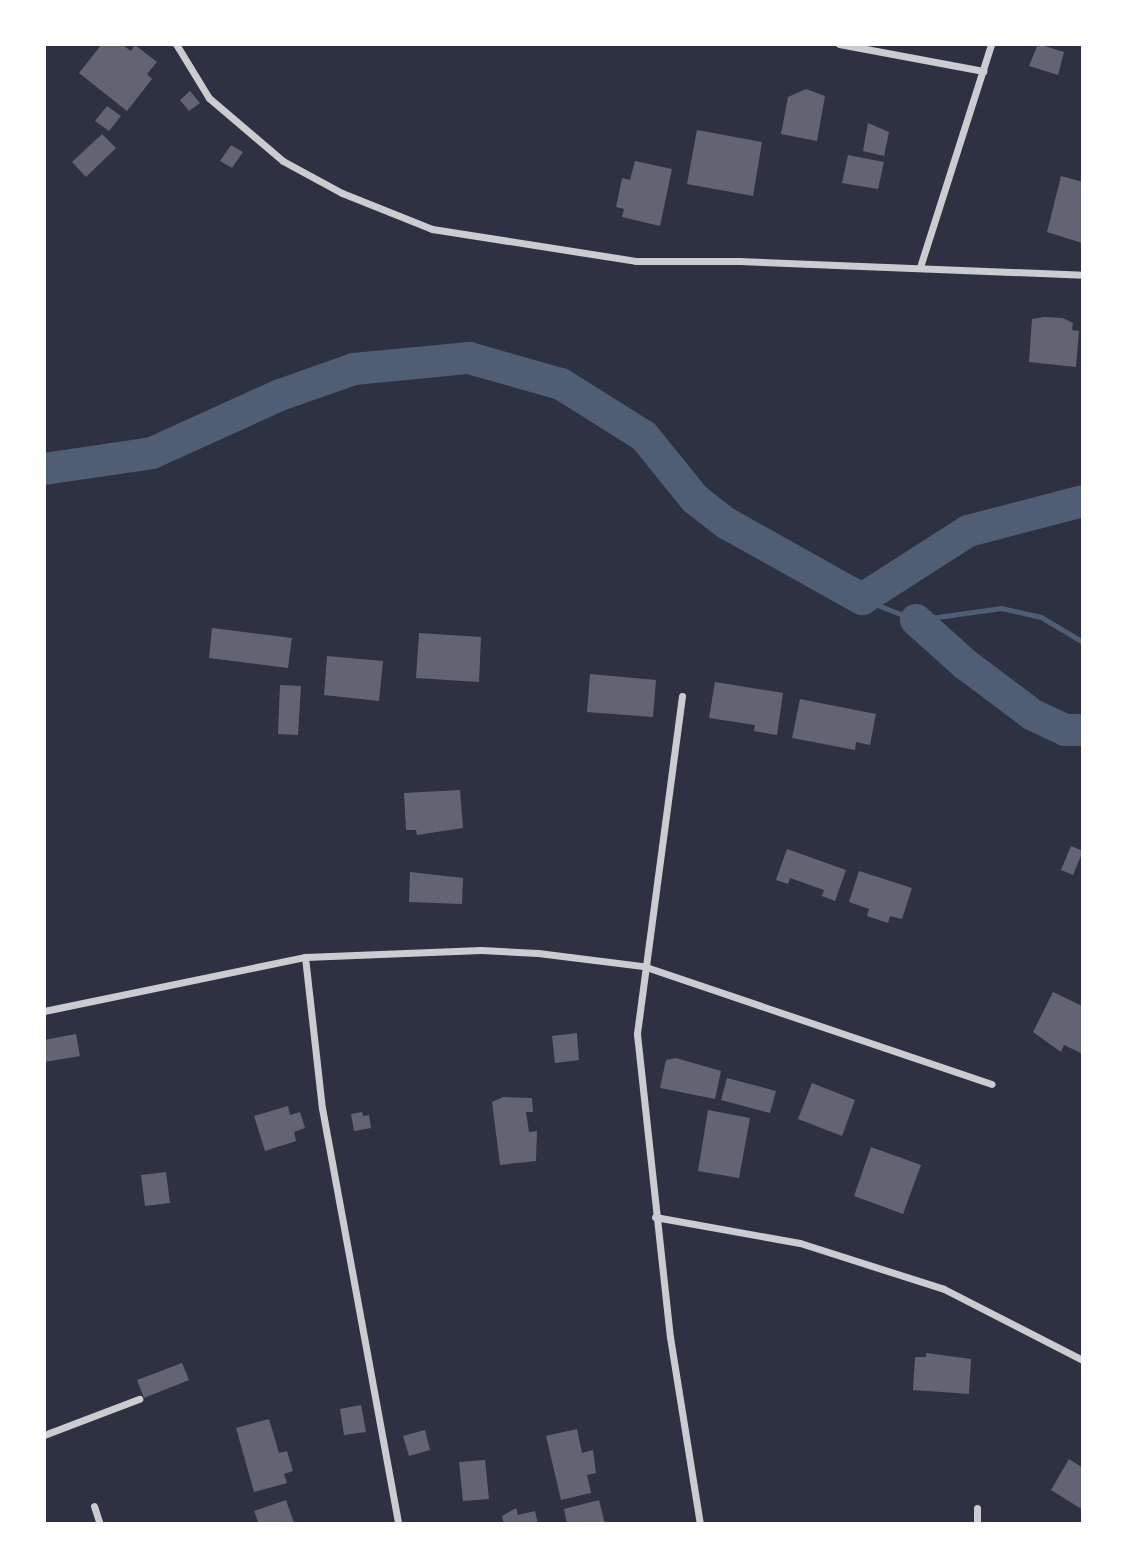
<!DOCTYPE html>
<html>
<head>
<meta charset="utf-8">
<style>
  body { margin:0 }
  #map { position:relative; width:1127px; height:1568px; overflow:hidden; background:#2d3142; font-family:Roboto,sans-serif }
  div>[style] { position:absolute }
  .stream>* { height:5px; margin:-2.5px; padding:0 2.5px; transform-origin:2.5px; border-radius:2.5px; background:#4f5d75 }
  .river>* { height:32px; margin:-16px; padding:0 16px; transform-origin:16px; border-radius:16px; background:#4f5d75 }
  .building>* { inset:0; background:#626471 }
  .minor>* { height:7px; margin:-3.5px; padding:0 3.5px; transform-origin:3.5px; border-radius:3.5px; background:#caccd0 }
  span { translate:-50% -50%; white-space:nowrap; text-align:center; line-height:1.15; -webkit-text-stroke:5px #fff; paint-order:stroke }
  .frame { position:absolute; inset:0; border:46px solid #fff; pointer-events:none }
</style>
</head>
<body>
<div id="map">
  <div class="stream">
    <div style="left:862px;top:599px;width:58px;rotate:21.3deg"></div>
    <div style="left:916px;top:620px;width:86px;rotate:-8deg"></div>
    <div style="left:1001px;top:608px;width:41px;rotate:12.7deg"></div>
    <div style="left:1041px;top:617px;width:49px;rotate:30.8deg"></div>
  </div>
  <div class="river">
    <div style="left:44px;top:469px;width:109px;rotate:-8.4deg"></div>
    <div style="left:152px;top:453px;width:141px;rotate:-24.4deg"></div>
    <div style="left:280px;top:395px;width:78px;rotate:-19.4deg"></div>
    <div style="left:354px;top:369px;width:116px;rotate:-5.5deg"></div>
    <div style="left:469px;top:358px;width:96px;rotate:15.8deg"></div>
    <div style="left:561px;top:384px;width:98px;rotate:32.1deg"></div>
    <div style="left:644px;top:436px;width:81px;rotate:51deg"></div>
    <div style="left:695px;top:499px;width:39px;rotate:38deg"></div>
    <div style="left:726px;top:523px;width:156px;rotate:29.2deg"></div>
    <div style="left:862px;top:599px;width:126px;rotate:-32.7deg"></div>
    <div style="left:968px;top:531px;width:119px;rotate:-14.6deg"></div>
    <div style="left:916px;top:620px;width:66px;rotate:41.9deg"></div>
    <div style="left:965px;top:664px;width:85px;rotate:36.9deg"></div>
    <div style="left:1033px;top:715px;width:35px;rotate:25deg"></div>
    <div style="left:1065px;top:730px;width:18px"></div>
  </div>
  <div class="building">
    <div style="clip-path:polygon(102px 44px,121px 44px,131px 51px,135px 45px,157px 62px,147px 74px,152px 79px,127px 111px,79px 73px)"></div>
    <div style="clip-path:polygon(1038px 44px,1064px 52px,1058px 75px,1029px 66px)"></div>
    <div style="clip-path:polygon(806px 89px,825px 96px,817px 141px,781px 134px,788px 97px)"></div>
    <div style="clip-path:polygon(190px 91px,200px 103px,189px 111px,180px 100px)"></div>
    <div style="clip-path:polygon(107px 106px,121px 116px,109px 131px,95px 121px)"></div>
    <div style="clip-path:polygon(868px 123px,889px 132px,884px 156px,863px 151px)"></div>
    <div style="clip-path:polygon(697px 130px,762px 142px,753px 196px,687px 184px)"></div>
    <div style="clip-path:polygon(102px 134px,116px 148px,86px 177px,72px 162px)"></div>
    <div style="clip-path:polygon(231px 145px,243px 152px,232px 168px,220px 161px)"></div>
    <div style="clip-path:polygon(848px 155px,884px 162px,878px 189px,842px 183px)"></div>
    <div style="clip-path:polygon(635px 161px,672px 169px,660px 226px,622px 217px,624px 209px,616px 207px,622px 178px,630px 180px)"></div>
    <div style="clip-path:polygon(1061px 176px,1083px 182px,1082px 243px,1047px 232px)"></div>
    <div style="clip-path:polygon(1044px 317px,1063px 318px,1073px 323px,1072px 330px,1079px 331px,1076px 367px,1029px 362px,1032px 319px)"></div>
    <div style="clip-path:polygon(212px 628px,292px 638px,288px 668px,209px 658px)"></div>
    <div style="clip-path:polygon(419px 633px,481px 637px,479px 682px,416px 678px)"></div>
    <div style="clip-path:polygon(327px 656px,383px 661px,379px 701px,324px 695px)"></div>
    <div style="clip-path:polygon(590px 674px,656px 680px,653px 717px,587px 712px)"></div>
    <div style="clip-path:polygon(715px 682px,783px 693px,777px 735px,754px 731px,755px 725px,709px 718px)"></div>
    <div style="clip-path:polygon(280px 685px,301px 686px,298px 735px,278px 734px)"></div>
    <div style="clip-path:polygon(800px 699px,876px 714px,870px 745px,856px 742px,855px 750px,792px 738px)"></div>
    <div style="clip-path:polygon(460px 790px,463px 828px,417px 835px,416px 830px,406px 830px,404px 793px)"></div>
    <div style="clip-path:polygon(1071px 846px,1083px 851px,1073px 875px,1061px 870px)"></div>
    <div style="clip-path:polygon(787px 849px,846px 870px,835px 901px,822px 896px,824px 890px,790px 878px,788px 884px,776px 880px)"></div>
    <div style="clip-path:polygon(859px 871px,912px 888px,902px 919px,890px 916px,888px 923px,867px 916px,869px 909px,849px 902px)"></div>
    <div style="clip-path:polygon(410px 872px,463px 878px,462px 904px,409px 902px)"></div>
    <div style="clip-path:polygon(1053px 992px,1082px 1006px,1083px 1054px,1064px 1045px,1061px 1052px,1033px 1032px)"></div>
    <div style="clip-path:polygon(577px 1033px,579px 1060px,555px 1063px,552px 1036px)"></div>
    <div style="clip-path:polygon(76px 1034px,80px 1056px,45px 1062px,44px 1040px)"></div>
    <div style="clip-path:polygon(676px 1058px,721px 1071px,715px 1099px,660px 1088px,666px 1060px)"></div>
    <div style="clip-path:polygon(727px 1078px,776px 1091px,770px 1113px,721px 1100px)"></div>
    <div style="clip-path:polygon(812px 1083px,855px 1100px,842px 1136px,798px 1119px)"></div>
    <div style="clip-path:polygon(503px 1097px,532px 1098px,533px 1112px,526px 1112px,529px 1132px,537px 1131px,536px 1161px,500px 1165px,492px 1102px)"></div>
    <div style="clip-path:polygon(288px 1106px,290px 1115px,300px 1112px,305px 1128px,294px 1132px,296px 1141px,265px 1151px,254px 1116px)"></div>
    <div style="clip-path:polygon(708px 1110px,750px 1118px,739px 1178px,698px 1171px)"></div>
    <div style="clip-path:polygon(362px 1112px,363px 1116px,369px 1115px,371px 1128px,354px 1131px,351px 1114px)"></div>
    <div style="clip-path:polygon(871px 1147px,921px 1165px,903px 1214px,854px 1196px)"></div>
    <div style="clip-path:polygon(166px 1172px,170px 1203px,145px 1206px,141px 1175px)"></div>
    <div style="clip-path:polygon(926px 1353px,971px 1359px,969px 1394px,913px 1390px,915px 1357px,926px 1357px)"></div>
    <div style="clip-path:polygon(182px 1363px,189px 1380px,144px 1398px,137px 1380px)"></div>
    <div style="clip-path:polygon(361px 1405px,366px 1432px,344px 1435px,340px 1409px)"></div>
    <div style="clip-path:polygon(269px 1419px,279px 1453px,287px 1451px,293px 1471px,284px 1474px,287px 1483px,254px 1492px,236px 1428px)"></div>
    <div style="clip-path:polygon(577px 1429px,582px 1453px,593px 1450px,596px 1473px,587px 1475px,591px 1493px,561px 1500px,546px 1436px)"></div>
    <div style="clip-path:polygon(425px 1430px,430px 1450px,409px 1456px,403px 1436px)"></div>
    <div style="clip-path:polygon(1069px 1459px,1083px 1468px,1083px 1510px,1051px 1490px)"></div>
    <div style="clip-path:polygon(485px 1460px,489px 1499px,463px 1501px,459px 1462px)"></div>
    <div style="clip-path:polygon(286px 1500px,294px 1523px,301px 1524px,259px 1524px,254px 1511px)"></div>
    <div style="clip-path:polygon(599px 1500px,605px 1524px,567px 1524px,564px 1509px)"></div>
    <div style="clip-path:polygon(516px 1508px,518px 1515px,535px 1511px,538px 1524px,504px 1524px,502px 1516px)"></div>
  </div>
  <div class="minor">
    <div style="left:176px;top:44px;width:63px;rotate:58.6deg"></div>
    <div style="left:209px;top:98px;width:97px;rotate:40.4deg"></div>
    <div style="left:283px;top:161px;width:67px;rotate:28.5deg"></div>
    <div style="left:342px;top:193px;width:97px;rotate:21.8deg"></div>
    <div style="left:432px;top:229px;width:206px;rotate:8.9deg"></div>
    <div style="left:636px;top:261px;width:103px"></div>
    <div style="left:739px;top:261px;width:344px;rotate:2.3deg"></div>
    <div style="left:839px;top:44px;width:147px;rotate:10.6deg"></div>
    <div style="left:920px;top:267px;width:234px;rotate:-72.3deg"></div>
    <div style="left:682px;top:696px;width:341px;rotate:97.6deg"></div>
    <div style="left:637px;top:1034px;width:305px;rotate:83.8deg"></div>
    <div style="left:670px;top:1337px;width:189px;rotate:80.9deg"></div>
    <div style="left:305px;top:957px;width:152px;rotate:83.6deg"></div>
    <div style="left:322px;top:1108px;width:423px;rotate:79.6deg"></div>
    <div style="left:44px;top:1011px;width:267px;rotate:-11.7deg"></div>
    <div style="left:305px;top:957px;width:176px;rotate:-2.3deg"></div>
    <div style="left:481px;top:950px;width:57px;rotate:3deg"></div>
    <div style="left:538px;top:953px;width:106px;rotate:7.1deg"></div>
    <div style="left:643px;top:966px;width:368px;rotate:18.7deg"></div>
    <div style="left:655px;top:1217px;width:147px;rotate:10.2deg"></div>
    <div style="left:800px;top:1243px;width:151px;rotate:17.7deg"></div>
    <div style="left:944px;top:1289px;width:156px;rotate:27.1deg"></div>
    <div style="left:44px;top:1435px;width:102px;rotate:-20.8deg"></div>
    <div style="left:94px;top:1506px;width:19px;rotate:72deg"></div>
    <div style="left:977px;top:1508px;width:16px;rotate:90deg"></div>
  </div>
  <div class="frame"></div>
</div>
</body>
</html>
